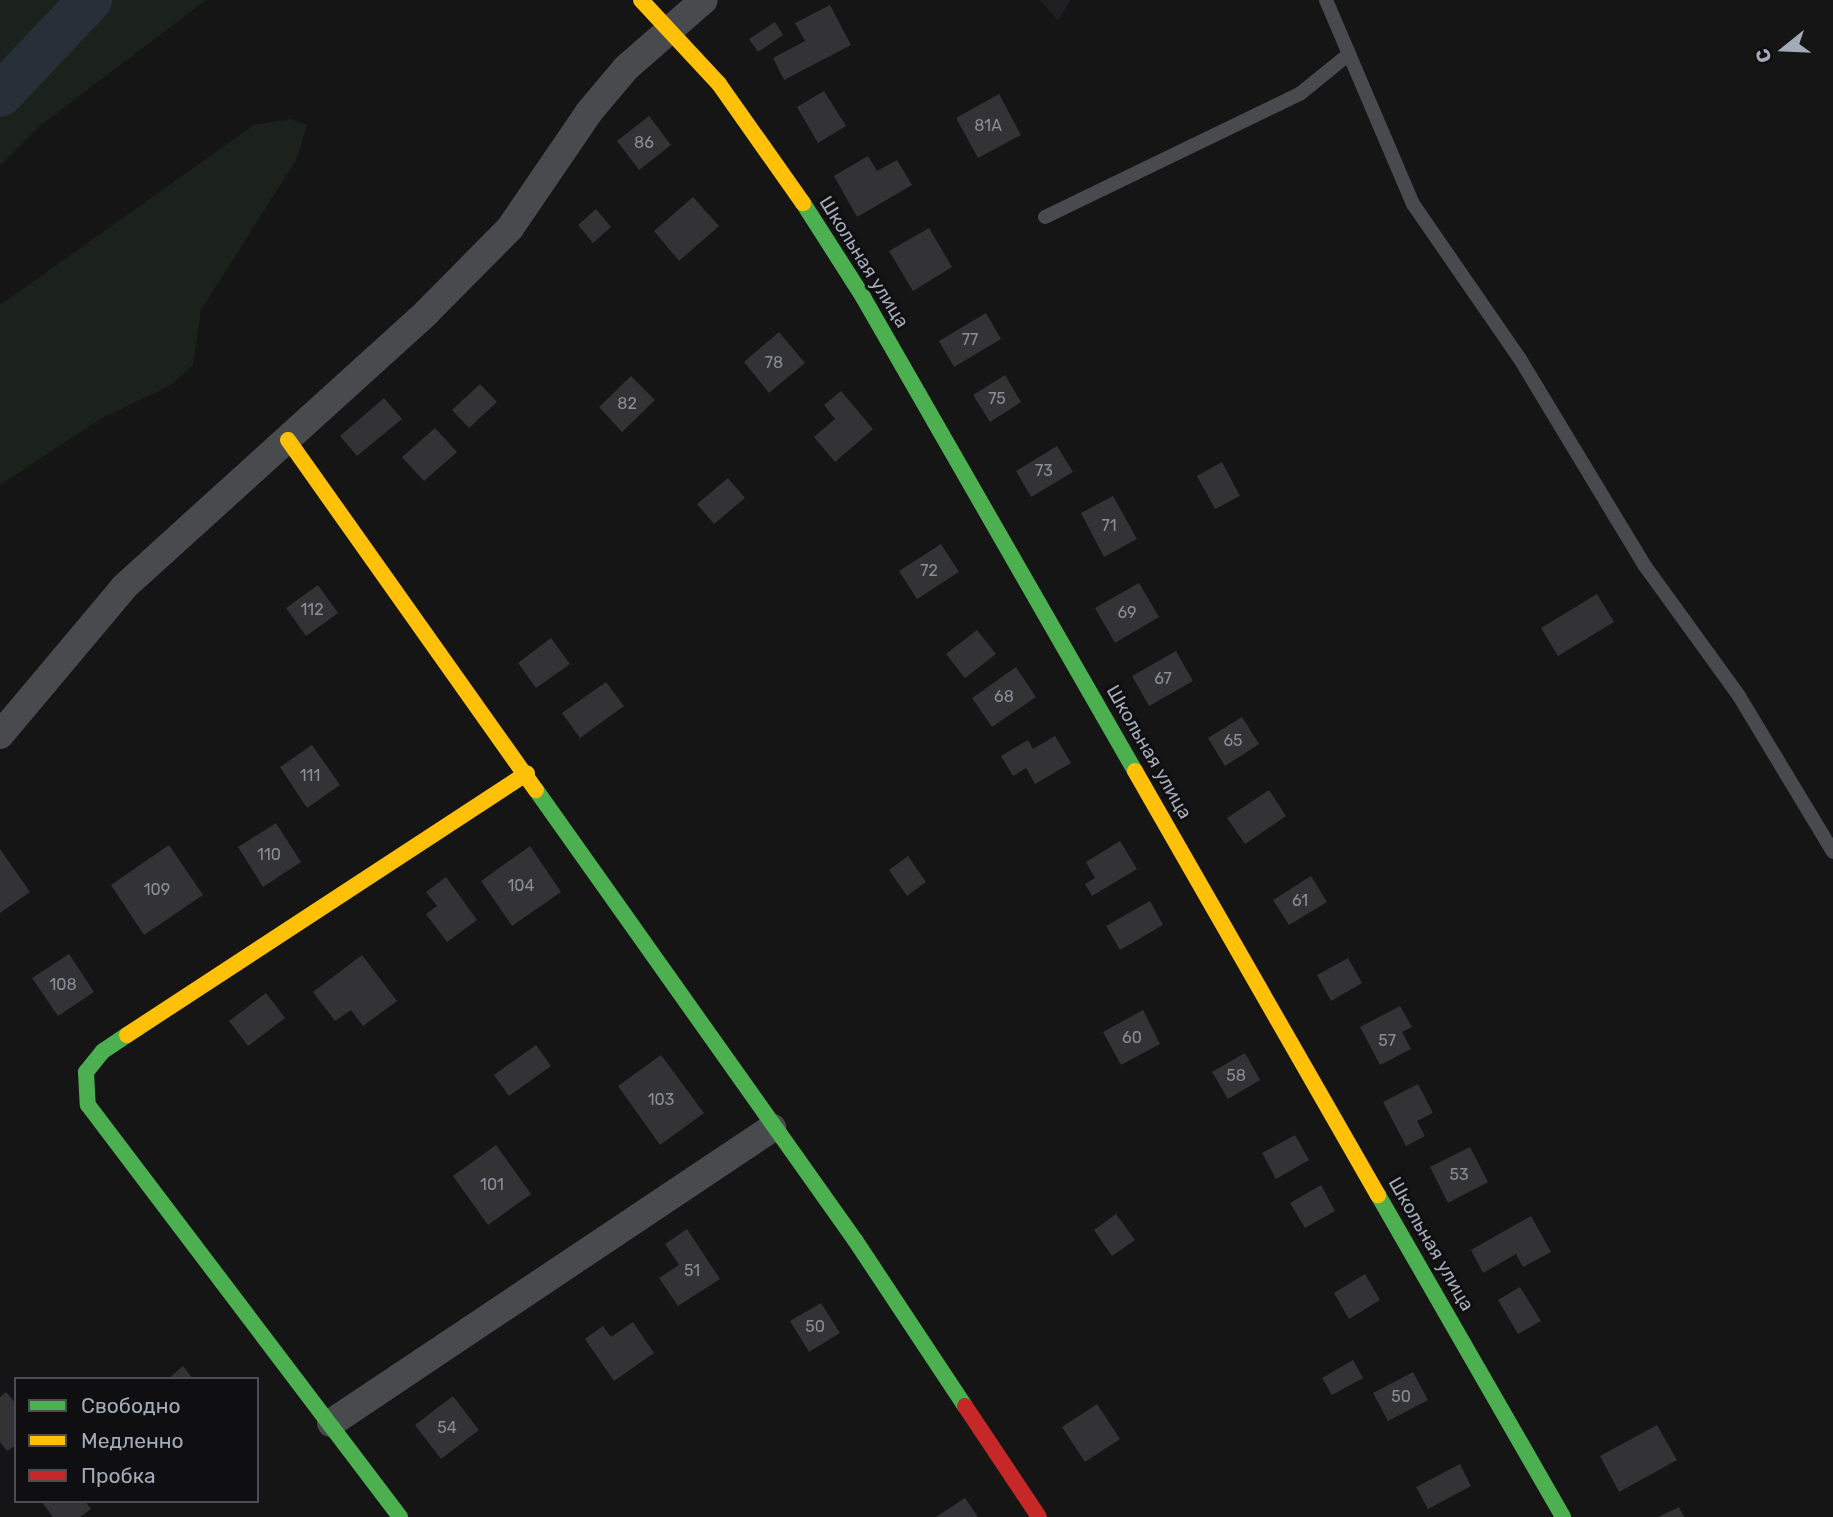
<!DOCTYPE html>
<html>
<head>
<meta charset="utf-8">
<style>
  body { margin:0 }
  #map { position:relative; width:1833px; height:1517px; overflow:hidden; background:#151515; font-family:Rubik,sans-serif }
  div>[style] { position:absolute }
  .built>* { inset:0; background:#1f1f21 }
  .green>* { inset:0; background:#1a221b }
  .river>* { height:44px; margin:-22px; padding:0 22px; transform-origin:22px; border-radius:22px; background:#273038 }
  .building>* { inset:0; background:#333335 }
  .lane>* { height:14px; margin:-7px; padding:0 7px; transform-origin:7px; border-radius:7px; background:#484a4e }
  .street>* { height:28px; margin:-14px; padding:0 14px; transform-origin:14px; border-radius:14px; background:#484a4e }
  .fast>* { height:16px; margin:-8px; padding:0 8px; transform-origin:8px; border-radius:8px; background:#4caf50 }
  .slow>* { height:16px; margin:-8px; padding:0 8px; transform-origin:8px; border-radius:8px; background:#ffc107 }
  .jam>* { height:16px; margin:-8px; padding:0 8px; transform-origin:8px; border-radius:8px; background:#c62828 }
  span { translate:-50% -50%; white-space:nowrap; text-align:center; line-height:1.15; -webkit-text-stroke:6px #0f0f11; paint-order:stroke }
  .number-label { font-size:16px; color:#888d97 }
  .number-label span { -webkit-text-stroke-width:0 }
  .street-label { font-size:19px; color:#a4abb8 }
  .legend { position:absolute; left:14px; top:1377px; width:245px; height:126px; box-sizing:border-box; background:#0f0f11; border:2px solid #4b4d54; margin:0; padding:9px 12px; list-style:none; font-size:21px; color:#a4abb8 }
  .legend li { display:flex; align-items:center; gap:14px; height:35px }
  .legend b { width:35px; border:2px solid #4b4d54 }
  .north { position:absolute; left:1749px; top:14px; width:70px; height:70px; -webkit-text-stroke:5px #0f0f11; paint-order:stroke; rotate:252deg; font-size:19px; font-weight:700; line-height:28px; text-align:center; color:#a4abb8 }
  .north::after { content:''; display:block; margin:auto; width:24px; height:32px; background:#a4abb8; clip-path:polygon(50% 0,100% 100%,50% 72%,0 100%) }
</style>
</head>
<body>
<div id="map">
  <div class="built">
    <div style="clip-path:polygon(1040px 0,1070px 0,1058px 21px)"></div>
  </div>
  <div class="green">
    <div style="clip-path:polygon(0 0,206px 0,41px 125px,0 166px)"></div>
    <div style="clip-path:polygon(291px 119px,307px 125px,296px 160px,201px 310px,193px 365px,171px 385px,102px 418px,0 485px,0 305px,254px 125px)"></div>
  </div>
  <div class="river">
    <div style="left:0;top:95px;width:131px;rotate:-46.5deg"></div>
  </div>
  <div class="building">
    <div style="clip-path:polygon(830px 5px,851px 45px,784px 80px,773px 58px,805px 41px,795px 23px)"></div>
    <div style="clip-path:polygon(775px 22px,783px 35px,758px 52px,749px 39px)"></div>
    <div style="clip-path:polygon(824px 91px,846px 126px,818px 143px,797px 107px)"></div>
    <div style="clip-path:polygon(999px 94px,1021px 135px,978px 158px,956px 118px)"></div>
    <div style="clip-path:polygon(649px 116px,671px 145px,639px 170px,617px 141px)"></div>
    <div style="clip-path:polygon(868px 156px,877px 171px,897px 160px,912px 185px,857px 217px,834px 176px)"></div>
    <div style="clip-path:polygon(693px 197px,719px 226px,679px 261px,654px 231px)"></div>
    <div style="clip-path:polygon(596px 209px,611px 227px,593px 243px,578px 225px)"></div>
    <div style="clip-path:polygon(929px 228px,952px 267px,913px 291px,889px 251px)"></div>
    <div style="clip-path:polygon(986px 313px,1001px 339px,954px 367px,939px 341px)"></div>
    <div style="clip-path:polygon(779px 332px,805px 363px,769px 393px,744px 362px)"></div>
    <div style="clip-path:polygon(1005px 375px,1021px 402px,990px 422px,973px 395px)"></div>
    <div style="clip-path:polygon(631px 376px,655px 400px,622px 432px,599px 407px)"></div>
    <div style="clip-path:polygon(480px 384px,497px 402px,469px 428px,452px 410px)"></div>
    <div style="clip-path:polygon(841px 391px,873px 429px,835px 462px,814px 437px,835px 419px,824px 405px)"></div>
    <div style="clip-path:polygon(384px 398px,402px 419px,357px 456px,340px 436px)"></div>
    <div style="clip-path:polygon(435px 428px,457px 452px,424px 481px,402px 457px)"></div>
    <div style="clip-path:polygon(1057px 446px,1073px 472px,1031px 497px,1016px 471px)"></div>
    <div style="clip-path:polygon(1222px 462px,1240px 496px,1215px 509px,1197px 476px)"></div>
    <div style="clip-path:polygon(728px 478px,745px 498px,714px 524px,697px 504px)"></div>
    <div style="clip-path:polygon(1113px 496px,1137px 539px,1104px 557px,1081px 513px)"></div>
    <div style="clip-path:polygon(941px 544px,959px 572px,917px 599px,899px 571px)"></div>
    <div style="clip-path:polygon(1139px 583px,1159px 617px,1115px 643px,1095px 608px)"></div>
    <div style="clip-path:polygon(318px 585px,338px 613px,306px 636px,286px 608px)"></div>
    <div style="clip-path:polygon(1597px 594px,1614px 622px,1558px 656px,1541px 628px)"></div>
    <div style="clip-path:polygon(977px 630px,996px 654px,965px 678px,946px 654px)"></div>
    <div style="clip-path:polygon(551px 638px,570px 664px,536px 688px,518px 663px)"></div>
    <div style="clip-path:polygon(1176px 651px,1193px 681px,1149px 706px,1132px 676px)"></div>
    <div style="clip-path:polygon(1016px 667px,1036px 697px,992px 727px,972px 698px)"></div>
    <div style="clip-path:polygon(606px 682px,624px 706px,580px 738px,562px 713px)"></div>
    <div style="clip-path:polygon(1242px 717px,1259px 744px,1225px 766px,1208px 738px)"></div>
    <div style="clip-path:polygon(1055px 736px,1071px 763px,1035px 784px,1026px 768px,1013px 776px,1001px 756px,1028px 740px,1033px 749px)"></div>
    <div style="clip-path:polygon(312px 745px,340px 785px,307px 808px,280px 767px)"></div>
    <div style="clip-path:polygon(1269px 790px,1286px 816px,1245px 844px,1227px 818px)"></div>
    <div style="clip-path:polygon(276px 823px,301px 862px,263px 887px,238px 847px)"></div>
    <div style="clip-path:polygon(1120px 841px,1137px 869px,1092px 896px,1085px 884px,1095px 878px,1086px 862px)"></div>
    <div style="clip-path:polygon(169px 845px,203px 895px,144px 935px,111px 885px)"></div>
    <div style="clip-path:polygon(530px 846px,561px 892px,512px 926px,481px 881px)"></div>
    <div style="clip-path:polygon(0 849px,30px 892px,0 913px)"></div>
    <div style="clip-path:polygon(908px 856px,926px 882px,907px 896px,889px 870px)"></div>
    <div style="clip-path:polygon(1311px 876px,1327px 902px,1289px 925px,1273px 900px)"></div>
    <div style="clip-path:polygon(446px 877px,477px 920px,447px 942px,426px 914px,437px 906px,426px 892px)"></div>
    <div style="clip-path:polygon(1150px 901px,1163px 925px,1120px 950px,1106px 926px)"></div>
    <div style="clip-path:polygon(69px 954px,94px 992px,58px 1016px,32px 978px)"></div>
    <div style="clip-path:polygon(362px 955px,397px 1001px,363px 1026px,351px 1010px,335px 1021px,313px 992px)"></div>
    <div style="clip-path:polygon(1348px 958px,1362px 983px,1331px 1001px,1317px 975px)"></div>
    <div style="clip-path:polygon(266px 993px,285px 1018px,248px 1046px,229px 1021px)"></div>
    <div style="clip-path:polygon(1400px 1006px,1412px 1027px,1402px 1032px,1411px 1049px,1380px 1065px,1360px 1027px)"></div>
    <div style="clip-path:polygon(1143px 1010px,1160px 1044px,1121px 1065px,1103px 1032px)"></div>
    <div style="clip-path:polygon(536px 1045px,551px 1066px,509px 1096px,494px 1075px)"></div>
    <div style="clip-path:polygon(1245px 1053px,1260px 1080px,1228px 1099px,1212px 1072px)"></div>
    <div style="clip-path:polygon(661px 1055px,704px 1113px,660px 1145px,618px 1086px)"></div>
    <div style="clip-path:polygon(1418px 1084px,1433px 1113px,1417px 1121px,1425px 1136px,1406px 1146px,1383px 1102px)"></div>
    <div style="clip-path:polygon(1295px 1135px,1309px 1160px,1276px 1179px,1262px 1153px)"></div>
    <div style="clip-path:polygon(496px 1145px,531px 1194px,488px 1225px,453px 1176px)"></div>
    <div style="clip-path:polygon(1470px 1147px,1488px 1182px,1448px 1203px,1430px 1167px)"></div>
    <div style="clip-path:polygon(1321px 1185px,1335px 1211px,1305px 1228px,1290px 1203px)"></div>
    <div style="clip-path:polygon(1116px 1214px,1135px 1240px,1112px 1256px,1094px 1230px)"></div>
    <div style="clip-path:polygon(1531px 1216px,1551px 1252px,1523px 1267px,1516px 1254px,1483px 1273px,1471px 1250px)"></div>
    <div style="clip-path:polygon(687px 1229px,720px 1279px,678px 1306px,659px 1278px,679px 1265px,665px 1244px)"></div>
    <div style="clip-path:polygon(1365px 1274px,1380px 1300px,1349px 1319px,1334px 1293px)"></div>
    <div style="clip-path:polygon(1520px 1287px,1541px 1321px,1518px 1334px,1498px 1300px)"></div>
    <div style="clip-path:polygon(821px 1303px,840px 1333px,809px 1352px,790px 1321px)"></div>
    <div style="clip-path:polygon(633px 1322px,654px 1353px,614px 1381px,585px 1339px,603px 1326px,611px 1337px)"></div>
    <div style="clip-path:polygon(1353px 1360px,1363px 1378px,1332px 1395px,1322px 1378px)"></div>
    <div style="clip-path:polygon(183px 1366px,193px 1379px,168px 1379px)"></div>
    <div style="clip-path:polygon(1413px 1372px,1428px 1400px,1388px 1421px,1373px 1393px)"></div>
    <div style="clip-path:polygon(6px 1392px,16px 1404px,16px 1445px,7px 1451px,0 1442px,0 1397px)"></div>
    <div style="clip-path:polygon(453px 1396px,479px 1430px,441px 1459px,415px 1425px)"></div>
    <div style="clip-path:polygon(1097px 1404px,1120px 1439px,1085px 1462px,1062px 1427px)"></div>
    <div style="clip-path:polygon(1657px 1425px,1677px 1460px,1619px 1492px,1600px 1456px)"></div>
    <div style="clip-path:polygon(1460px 1464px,1471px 1486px,1428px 1509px,1416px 1487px)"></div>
    <div style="clip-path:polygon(965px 1498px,978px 1517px,936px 1517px)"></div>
    <div style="clip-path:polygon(41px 1501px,85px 1501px,91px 1509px,80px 1517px,53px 1517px)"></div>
    <div style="clip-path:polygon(1679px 1507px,1684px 1517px,1658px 1517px)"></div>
  </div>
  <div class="lane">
    <div style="left:1326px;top:0;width:222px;rotate:66.9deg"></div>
    <div style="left:1413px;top:204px;width:188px;rotate:55.4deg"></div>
    <div style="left:1520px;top:359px;width:242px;rotate:58.9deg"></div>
    <div style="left:1645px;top:566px;width:160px;rotate:54.1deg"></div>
    <div style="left:1739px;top:696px;width:182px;rotate:58.9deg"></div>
    <div style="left:1045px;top:217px;width:284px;rotate:-25.8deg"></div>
    <div style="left:1301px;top:93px;width:62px;rotate:-39.1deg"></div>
  </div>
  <div class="street">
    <div style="left:0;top:735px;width:193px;rotate:-50deg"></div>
    <div style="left:124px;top:587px;width:409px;rotate:-42.2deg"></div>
    <div style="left:427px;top:312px;width:118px;rotate:-45.3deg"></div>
    <div style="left:510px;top:228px;width:140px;rotate:-55.7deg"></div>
    <div style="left:589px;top:112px;width:57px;rotate:-49.9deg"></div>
    <div style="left:626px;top:68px;width:103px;rotate:-41.1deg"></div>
    <div style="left:331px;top:1423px;width:531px;rotate:-33.78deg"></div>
  </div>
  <div class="fast">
    <div style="left:803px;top:203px;width:112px;rotate:57.4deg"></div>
    <div style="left:863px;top:297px;width:546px;rotate:60.15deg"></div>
    <div style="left:536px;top:790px;width:552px;rotate:54.67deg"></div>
    <div style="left:855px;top:1240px;width:199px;rotate:56.5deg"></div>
    <div style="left:127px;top:1035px;width:29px;rotate:146deg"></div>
    <div style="left:103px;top:1051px;width:27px;rotate:129deg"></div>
    <div style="left:86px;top:1072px;width:33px;rotate:87deg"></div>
    <div style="left:88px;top:1105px;width:517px;rotate:52.86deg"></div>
    <div style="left:1378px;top:1195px;width:371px;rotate:60.1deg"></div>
  </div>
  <div class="slow">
    <div style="left:641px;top:0;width:115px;rotate:47.1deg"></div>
    <div style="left:719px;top:84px;width:146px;rotate:54.8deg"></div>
    <div style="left:288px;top:440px;width:429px;rotate:54.7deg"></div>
    <div style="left:1135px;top:771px;width:489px;rotate:60.2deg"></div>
    <div style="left:127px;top:1035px;width:478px;rotate:-33.2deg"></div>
  </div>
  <div class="jam">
    <div style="left:965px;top:1406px;width:133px;rotate:56.3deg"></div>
  </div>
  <div class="number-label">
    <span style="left:988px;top:126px">81А</span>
    <span style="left:644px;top:143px">86</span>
    <span style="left:970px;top:340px">77</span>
    <span style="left:774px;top:363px">78</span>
    <span style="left:997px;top:399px">75</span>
    <span style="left:627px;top:404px">82</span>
    <span style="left:1044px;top:471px">73</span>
    <span style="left:1109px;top:526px">71</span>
    <span style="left:929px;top:571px">72</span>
    <span style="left:312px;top:610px">112</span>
    <span style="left:1127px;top:613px">69</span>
    <span style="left:1163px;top:679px">67</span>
    <span style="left:1004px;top:697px">68</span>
    <span style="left:1233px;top:741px">65</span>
    <span style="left:310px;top:776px">111</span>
    <span style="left:269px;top:855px">110</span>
    <span style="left:521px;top:886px">104</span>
    <span style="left:157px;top:890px">109</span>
    <span style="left:1300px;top:901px">61</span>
    <span style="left:63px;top:985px">108</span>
    <span style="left:1132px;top:1038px">60</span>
    <span style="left:1387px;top:1041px">57</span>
    <span style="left:1236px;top:1076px">58</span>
    <span style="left:661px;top:1100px">103</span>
    <span style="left:1459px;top:1175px">53</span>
    <span style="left:492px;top:1185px">101</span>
    <span style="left:692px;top:1271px">51</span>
    <span style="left:815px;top:1327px">50</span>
    <span style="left:1401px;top:1397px">50</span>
    <span style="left:447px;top:1428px">54</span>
  </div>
  <div class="street-label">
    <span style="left:864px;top:262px;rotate:58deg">Школьная улица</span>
    <span style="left:1149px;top:752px;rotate:60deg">Школьная улица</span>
    <span style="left:1431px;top:1244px;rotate:60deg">Школьная улица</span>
  </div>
  <ul class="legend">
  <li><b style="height:9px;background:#4caf50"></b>Свободно</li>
  <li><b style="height:9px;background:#ffc107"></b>Медленно</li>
  <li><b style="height:9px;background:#c62828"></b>Пробка</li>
  </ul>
  <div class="north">С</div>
</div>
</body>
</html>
